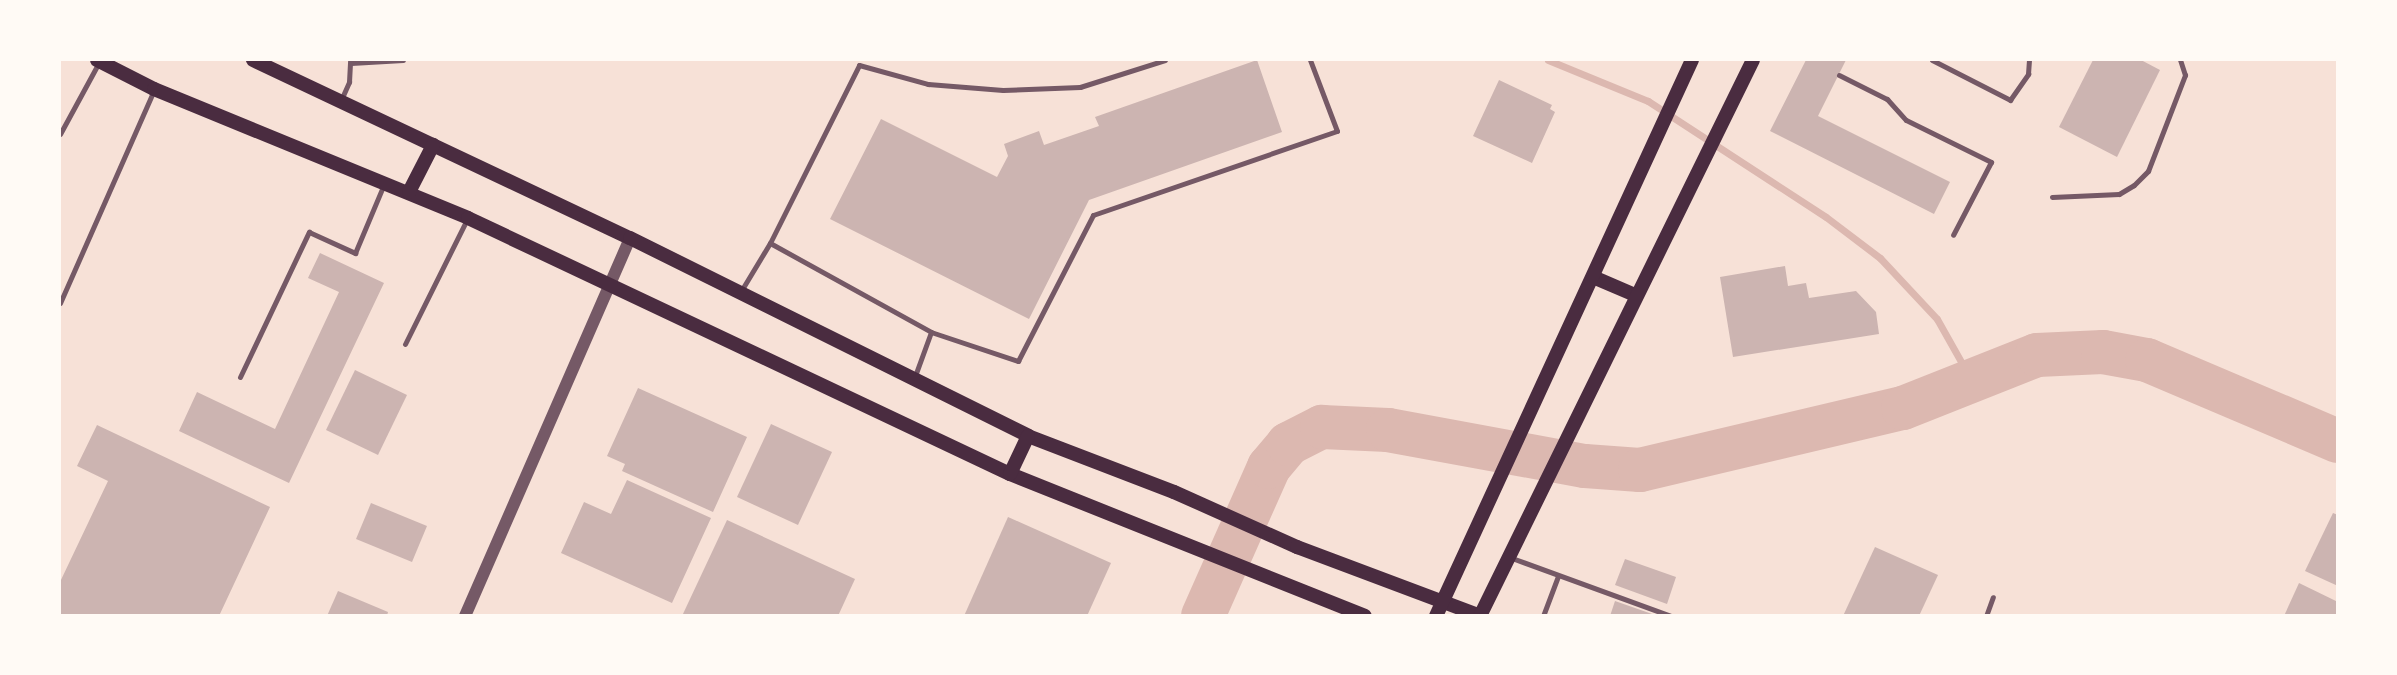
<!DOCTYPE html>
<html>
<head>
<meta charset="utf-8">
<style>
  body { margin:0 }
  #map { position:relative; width:2397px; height:675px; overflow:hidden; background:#f7e1d7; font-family:"IBM Plex Serif",serif }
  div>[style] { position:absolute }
  .stream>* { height:7px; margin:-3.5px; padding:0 3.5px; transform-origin:3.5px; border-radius:3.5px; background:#dcb8b0 }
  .river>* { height:44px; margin:-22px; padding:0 22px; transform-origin:22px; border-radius:22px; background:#dcb8b0 }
  .building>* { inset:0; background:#ccb4b1 }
  .service>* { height:5px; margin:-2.5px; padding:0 2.5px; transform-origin:2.5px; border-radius:2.5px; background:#755966 }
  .tertiary>* { height:12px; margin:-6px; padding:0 6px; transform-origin:6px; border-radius:6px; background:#755966 }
  .secondary>* { height:14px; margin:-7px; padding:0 7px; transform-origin:7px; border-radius:7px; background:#4a2c40 }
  span { translate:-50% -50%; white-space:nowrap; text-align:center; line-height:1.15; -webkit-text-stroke:6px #fffaf5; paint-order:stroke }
  .frame { position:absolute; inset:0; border:61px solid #fffaf5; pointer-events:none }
</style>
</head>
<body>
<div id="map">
  <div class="stream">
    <div style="left:1548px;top:60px;width:108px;rotate:22.3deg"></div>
    <div style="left:1648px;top:101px;width:212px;rotate:33.1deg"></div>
    <div style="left:1826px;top:217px;width:68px;rotate:37.2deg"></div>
    <div style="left:1880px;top:258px;width:83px;rotate:46.9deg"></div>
    <div style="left:1937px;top:319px;width:71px;rotate:60.6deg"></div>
  </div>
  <div class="river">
    <div style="left:1203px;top:616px;width:163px;rotate:-66.1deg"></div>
    <div style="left:1269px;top:467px;width:30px;rotate:-50deg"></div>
    <div style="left:1288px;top:444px;width:38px;rotate:-27deg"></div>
    <div style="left:1322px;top:427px;width:66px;rotate:2.6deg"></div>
    <div style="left:1388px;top:430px;width:200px;rotate:10.4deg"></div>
    <div style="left:1585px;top:466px;width:55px;rotate:4.2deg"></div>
    <div style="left:1640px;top:470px;width:270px;rotate:-13.3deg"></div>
    <div style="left:1903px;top:408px;width:144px;rotate:-21.6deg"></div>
    <div style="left:2037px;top:355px;width:66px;rotate:-2.6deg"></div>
    <div style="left:2103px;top:352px;width:45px;rotate:10.3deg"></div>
    <div style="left:2147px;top:360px;width:207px;rotate:23deg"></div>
  </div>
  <div class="building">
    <div style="clip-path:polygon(1257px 60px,1282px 132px,1089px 200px,1029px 319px,830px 219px,881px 119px,997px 177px,1008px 156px,1004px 144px,1039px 131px,1044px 145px,1099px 126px,1095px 117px)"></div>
    <div style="clip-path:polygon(1806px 60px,1846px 60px,1818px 116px,1950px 182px,1934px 214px,1770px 131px)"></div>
    <div style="clip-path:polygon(2093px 60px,2141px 60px,2160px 70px,2117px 157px,2059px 127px)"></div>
    <div style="clip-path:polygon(1499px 80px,1552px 105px,1550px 109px,1555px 112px,1532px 163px,1473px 136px)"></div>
    <div style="clip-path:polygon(320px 253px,384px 283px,289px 483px,179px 431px,197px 392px,275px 429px,339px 292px,308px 278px)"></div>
    <div style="clip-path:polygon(1785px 266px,1788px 286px,1806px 283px,1809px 298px,1856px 291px,1876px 312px,1879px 334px,1733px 357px,1720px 277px)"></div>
    <div style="clip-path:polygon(355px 370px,407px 395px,378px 455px,326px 430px)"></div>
    <div style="clip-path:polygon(638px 388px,747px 437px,713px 512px,622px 471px,625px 464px,607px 456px)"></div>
    <div style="clip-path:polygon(771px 424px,832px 452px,798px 525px,737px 497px)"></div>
    <div style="clip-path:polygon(97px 425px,270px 507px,219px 616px,60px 616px,60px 582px,108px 481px,77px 466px)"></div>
    <div style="clip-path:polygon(627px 480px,711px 518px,672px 603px,561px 553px,584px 502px,611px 514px)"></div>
    <div style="clip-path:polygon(371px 503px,427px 526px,412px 562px,356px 539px)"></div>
    <div style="clip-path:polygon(2333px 513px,2338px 515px,2338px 586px,2305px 571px)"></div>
    <div style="clip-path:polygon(1008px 517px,1111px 563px,1087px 616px,964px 616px)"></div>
    <div style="clip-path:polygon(727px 520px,855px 579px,838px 616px,682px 616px)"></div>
    <div style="clip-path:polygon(1875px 547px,1938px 575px,1919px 616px,1843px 616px)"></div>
    <div style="clip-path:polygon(1625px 559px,1676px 577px,1667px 604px,1615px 585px)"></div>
    <div style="clip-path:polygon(2299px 583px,2338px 602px,2338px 616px,2284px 616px)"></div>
    <div style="clip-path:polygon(338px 591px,388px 612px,387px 616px,327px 616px)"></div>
    <div style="clip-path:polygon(1615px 601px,1655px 615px,1655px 616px,1610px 616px)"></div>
  </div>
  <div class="service">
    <div style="left:1932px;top:60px;width:88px;rotate:27.1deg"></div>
    <div style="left:2010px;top:100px;width:32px;rotate:-55deg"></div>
    <div style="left:2028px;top:74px;width:14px;rotate:-86deg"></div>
    <div style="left:351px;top:63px;width:52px;rotate:-3.3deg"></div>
    <div style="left:1839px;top:75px;width:54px;rotate:26.6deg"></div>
    <div style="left:1887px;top:99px;width:28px;rotate:48deg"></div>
    <div style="left:1906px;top:120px;width:95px;rotate:26.3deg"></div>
    <div style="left:1991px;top:162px;width:82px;rotate:117.5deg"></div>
    <div style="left:341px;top:100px;width:20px;rotate:-66deg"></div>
    <div style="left:349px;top:82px;width:22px;rotate:-87deg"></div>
    <div style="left:60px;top:134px;width:80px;rotate:-61.5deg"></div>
    <div style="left:2052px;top:197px;width:67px;rotate:-2.6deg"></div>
    <div style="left:2119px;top:194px;width:17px;rotate:-31deg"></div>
    <div style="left:2134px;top:185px;width:20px;rotate:-45deg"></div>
    <div style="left:2148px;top:171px;width:103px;rotate:-68.9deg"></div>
    <div style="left:2185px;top:75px;width:16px;rotate:-108deg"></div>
    <div style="left:770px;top:243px;width:199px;rotate:-63.4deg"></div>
    <div style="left:859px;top:65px;width:72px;rotate:15.4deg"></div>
    <div style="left:928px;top:84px;width:75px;rotate:4.6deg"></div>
    <div style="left:1003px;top:90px;width:77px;rotate:-2.2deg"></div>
    <div style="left:1080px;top:87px;width:89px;rotate:-17.6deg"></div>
    <div style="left:741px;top:291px;width:56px;rotate:-58.9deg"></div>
    <div style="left:770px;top:243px;width:184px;rotate:28.9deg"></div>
    <div style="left:931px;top:332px;width:47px;rotate:110deg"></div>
    <div style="left:60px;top:303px;width:231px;rotate:-66.2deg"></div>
    <div style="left:931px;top:332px;width:92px;rotate:18.4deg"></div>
    <div style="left:1018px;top:361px;width:164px;rotate:-62.8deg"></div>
    <div style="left:1093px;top:215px;width:258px;rotate:-19deg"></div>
    <div style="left:1337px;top:131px;width:76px;rotate:-110.8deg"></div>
    <div style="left:405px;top:344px;width:137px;rotate:-63.6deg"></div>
    <div style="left:240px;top:377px;width:161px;rotate:-64.6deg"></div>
    <div style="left:309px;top:232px;width:51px;rotate:24.5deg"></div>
    <div style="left:355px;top:253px;width:75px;rotate:-67.2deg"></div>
    <div style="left:1509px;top:557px;width:172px;rotate:20deg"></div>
    <div style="left:1543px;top:616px;width:43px;rotate:-69.4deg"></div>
    <div style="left:1986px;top:616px;width:20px;rotate:-70deg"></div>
  </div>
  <div class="tertiary">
    <div style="left:465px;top:616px;width:412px;rotate:-66.4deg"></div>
  </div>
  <div class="secondary">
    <div style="left:97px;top:60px;width:64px;rotate:27deg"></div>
    <div style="left:154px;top:89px;width:339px;rotate:22.3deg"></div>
    <div style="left:468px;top:218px;width:599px;rotate:25.28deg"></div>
    <div style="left:1010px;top:474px;width:382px;rotate:21.8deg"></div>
    <div style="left:253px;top:60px;width:417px;rotate:25.3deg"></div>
    <div style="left:630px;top:238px;width:445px;rotate:26.4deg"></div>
    <div style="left:1028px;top:436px;width:156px;rotate:21deg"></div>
    <div style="left:1174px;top:492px;width:135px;rotate:24.1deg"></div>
    <div style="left:1297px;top:547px;width:197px;rotate:20.6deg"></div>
    <div style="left:409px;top:192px;width:53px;rotate:-62.9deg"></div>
    <div style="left:1593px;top:277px;width:46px;rotate:23.2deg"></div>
    <div style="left:1010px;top:474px;width:42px;rotate:-64.7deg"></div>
    <div style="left:1436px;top:616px;width:612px;rotate:-65.28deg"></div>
    <div style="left:1480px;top:616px;width:619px;rotate:-63.85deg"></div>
  </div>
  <div class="frame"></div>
</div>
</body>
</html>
